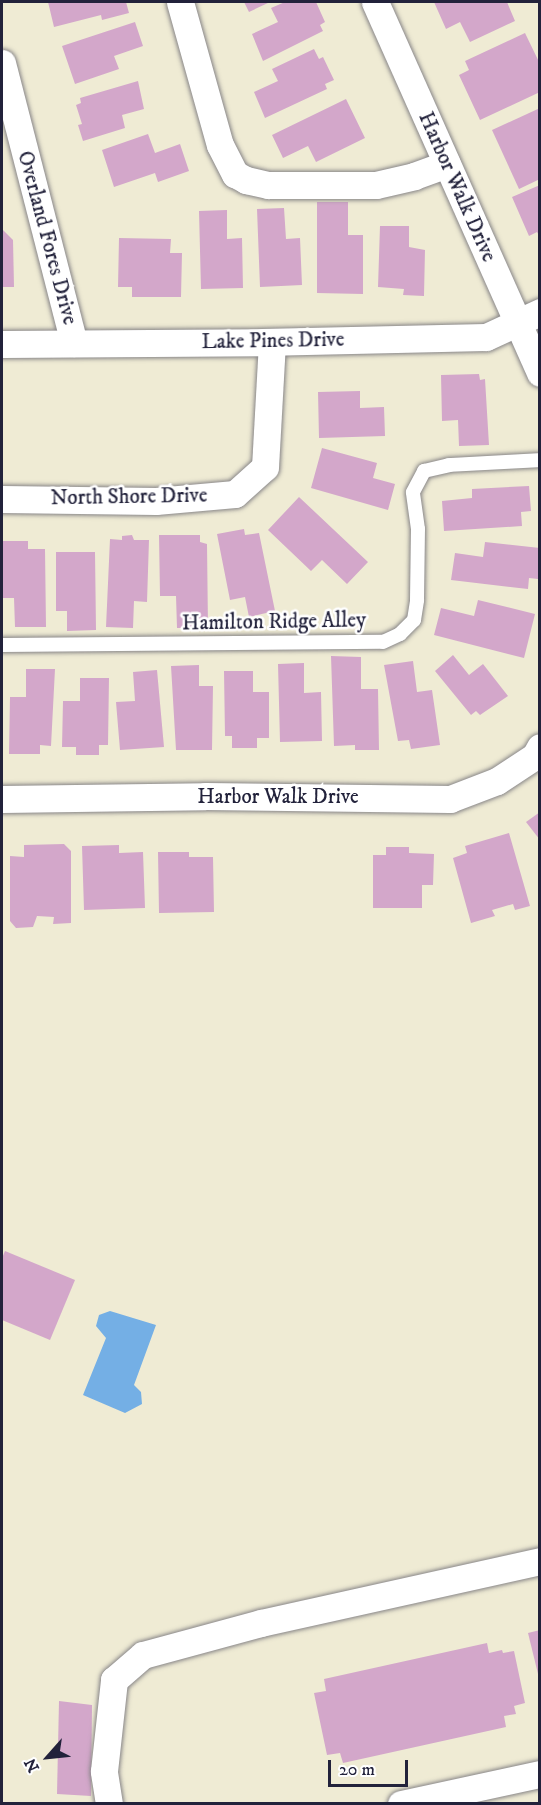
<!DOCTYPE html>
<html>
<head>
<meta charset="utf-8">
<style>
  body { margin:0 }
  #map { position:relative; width:541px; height:1805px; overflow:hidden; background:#efebd4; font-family:"IM FELL DW Pica",serif }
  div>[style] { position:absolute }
  .water>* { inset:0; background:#74afe5 }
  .building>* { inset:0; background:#d3a7ca }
  .roads { filter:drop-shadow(0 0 2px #888688) drop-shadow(0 0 2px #888688) }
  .service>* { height:14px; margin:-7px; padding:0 7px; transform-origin:7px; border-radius:7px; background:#fff }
  .minor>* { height:27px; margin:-13.5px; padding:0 13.5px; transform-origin:13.5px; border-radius:13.5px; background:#fff }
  span { translate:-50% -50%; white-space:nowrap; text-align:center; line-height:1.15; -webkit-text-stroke:5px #fff; paint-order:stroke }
  .street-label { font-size:21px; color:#22223b }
  .frame { position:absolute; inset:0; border:3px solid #22223b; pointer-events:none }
  .north { position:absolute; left:18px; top:1727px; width:60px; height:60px; -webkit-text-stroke:4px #fff; paint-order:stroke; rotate:243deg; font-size:16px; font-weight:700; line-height:24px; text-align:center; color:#22223b }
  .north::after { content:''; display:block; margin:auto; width:21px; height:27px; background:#22223b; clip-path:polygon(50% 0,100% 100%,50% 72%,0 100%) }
  .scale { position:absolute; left:328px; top:1760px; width:80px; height:27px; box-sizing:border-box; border:3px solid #22223b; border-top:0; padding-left:8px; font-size:18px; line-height:21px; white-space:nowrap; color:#22223b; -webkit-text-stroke:4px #fff; paint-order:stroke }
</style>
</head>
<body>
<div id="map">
  <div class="water">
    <div style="clip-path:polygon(110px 1311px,156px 1325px,134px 1385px,141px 1392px,142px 1404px,125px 1413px,83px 1395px,106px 1338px,96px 1326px,99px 1315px)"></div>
  </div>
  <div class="building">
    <div style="clip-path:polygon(48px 2px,126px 2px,129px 13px,102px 20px,101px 15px,54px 27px)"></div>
    <div style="clip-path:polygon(244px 2px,270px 2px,249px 12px)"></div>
    <div style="clip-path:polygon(285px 2px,316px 2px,325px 22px,320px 25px,323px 31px,263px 61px,252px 34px,278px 22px,271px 8px)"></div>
    <div style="clip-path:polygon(434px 2px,507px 2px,515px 21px,470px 42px,460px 22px,446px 29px)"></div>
    <div style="clip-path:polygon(135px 22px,143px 46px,114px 56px,119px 69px,75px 84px,62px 46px)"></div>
    <div style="clip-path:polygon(525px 33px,540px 64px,540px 92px,480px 120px,459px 75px,469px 70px,465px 61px)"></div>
    <div style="clip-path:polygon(314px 49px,319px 59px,323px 57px,334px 80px,325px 84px,327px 89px,265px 118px,254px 92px,278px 81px,272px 69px)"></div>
    <div style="clip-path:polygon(138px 81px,144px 109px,122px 115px,125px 128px,83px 141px,78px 125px,82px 124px,76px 105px,81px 103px,80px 98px)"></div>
    <div style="clip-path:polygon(346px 99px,365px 138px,316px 162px,308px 146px,283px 158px,272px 135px)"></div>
    <div style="clip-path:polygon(540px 108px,540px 179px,519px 189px,492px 130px)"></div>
    <div style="clip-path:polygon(148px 134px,155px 153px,180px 144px,189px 171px,158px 182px,155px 173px,114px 187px,102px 150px)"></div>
    <div style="clip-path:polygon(540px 185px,540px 237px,537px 232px,529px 236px,512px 197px)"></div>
    <div style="clip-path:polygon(317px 202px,348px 202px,348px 235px,363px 235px,363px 294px,317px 293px)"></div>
    <div style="clip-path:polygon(284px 208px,286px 239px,300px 238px,302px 285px,260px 287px,257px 209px)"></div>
    <div style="clip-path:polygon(227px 210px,227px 239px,242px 238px,243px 288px,201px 289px,199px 211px)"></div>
    <div style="clip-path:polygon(380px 226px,409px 226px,409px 247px,425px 250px,424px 296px,403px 295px,404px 289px,378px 287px)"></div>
    <div style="clip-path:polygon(2px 229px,13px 240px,14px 287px,2px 287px)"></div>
    <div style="clip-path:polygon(119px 238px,171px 239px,170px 253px,182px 253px,181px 297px,132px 297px,132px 287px,118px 287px)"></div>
    <div style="clip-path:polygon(479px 374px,480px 380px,485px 379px,489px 445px,459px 446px,458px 420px,442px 421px,441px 375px)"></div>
    <div style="clip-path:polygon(360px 391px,360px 408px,384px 407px,385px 436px,319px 438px,318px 392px)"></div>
    <div style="clip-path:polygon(322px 448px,377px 463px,373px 478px,395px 484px,388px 510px,311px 488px)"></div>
    <div style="clip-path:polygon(529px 486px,531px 511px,521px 512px,522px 526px,444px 531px,442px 501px,472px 498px,472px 489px)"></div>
    <div style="clip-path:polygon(299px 497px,368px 562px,347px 584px,322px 560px,311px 571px,268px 530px)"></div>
    <div style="clip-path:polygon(244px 529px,245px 535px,259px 533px,275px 611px,249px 617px,245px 597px,230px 600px,217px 534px)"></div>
    <div style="clip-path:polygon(132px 535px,134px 540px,149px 540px,147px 602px,134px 601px,133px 628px,106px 627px,110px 539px,122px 540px,122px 536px)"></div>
    <div style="clip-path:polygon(159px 535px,200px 535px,200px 542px,207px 544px,208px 628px,177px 628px,176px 596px,160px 596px)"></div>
    <div style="clip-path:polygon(2px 541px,28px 541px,28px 549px,45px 549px,46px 627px,15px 627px,14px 598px,2px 598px)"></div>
    <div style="clip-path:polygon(485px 542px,540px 548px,538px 579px,529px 578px,528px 589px,451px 580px,455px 553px,483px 557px)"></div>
    <div style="clip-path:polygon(56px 552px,95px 552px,96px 630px,67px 631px,67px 611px,56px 611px)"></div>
    <div style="clip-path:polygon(478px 600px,535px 614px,524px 658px,434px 635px,441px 608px,474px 616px)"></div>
    <div style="clip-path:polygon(453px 655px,469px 675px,483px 664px,508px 696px,480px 715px,476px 711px,471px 715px,435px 671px)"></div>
    <div style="clip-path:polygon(331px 656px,361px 657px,361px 689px,378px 689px,379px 750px,355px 750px,355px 745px,334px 746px)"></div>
    <div style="clip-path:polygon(413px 661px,417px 692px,432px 690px,440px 745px,411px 749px,409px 740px,398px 741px,384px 665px)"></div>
    <div style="clip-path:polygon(304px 663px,304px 693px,321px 692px,322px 741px,280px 742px,278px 664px)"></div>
    <div style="clip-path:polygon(199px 665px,199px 686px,213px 686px,212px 750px,176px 750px,171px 666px)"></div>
    <div style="clip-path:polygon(26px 669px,55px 669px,51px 746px,40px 745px,40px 754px,9px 754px,10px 697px,26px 697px)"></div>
    <div style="clip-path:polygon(157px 670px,164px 747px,120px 750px,116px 702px,135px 701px,133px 672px)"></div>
    <div style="clip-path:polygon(224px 671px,253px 671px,253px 692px,269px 692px,269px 738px,257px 738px,257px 748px,232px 748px,232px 736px,225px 736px)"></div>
    <div style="clip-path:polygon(80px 678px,109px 678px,108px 745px,99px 745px,99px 755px,76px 755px,76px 747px,62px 747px,63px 701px,80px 701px)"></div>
    <div style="clip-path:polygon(540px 812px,540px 840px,526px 822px)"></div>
    <div style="clip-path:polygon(509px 833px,530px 906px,515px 910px,513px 904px,492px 910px,495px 916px,471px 923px,453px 858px,467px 853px,465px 846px)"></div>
    <div style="clip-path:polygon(64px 844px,71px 851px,71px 923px,53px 924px,54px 917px,37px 916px,33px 927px,16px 928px,10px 921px,10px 856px,24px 857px,24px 845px)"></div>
    <div style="clip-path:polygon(119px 845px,119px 853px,143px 852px,145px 908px,84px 910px,82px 846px)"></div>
    <div style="clip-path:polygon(386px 847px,409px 847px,409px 853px,434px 854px,433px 885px,422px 885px,422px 908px,373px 908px,373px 855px,386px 855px)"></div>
    <div style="clip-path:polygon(158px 852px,189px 852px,189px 857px,213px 857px,214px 912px,159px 913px)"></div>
    <div style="clip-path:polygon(5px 1251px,75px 1280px,50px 1340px,2px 1320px,2px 1258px)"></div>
    <div style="clip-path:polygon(540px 1630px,540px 1678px,539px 1678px,528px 1633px)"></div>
    <div style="clip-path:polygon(487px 1643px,489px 1653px,502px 1650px,503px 1653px,514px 1651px,525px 1703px,514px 1706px,516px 1714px,504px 1716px,506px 1727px,343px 1763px,340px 1753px,327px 1755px,314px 1693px,326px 1691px,324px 1679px)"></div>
    <div style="clip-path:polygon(59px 1701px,92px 1705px,91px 1796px,57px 1794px)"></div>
  </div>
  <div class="roads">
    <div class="service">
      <div style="left:2px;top:645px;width:381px;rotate:-0.5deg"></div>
      <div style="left:383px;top:642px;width:19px;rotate:-25deg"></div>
      <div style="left:400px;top:634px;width:20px;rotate:-45deg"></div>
      <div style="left:414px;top:620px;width:20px;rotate:-81deg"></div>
      <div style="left:417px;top:600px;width:71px;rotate:-89.2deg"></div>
      <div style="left:418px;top:529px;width:37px;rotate:-98deg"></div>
      <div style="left:413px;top:492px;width:24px;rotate:-62deg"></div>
      <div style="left:424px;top:471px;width:26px;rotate:-13deg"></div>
      <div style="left:449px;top:465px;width:91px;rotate:-3.1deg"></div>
    </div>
    <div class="minor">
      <div style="left:180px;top:2px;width:148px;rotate:74.4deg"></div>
      <div style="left:220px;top:145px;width:33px;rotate:63deg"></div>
      <div style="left:235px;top:174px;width:13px;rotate:29deg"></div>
      <div style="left:246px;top:180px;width:23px;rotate:13deg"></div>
      <div style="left:268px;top:185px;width:108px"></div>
      <div style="left:376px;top:185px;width:39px;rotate:-13deg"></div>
      <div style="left:414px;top:176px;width:35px;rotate:-20deg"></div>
      <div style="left:375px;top:2px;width:406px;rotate:66deg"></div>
      <div style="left:2px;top:63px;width:289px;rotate:75.6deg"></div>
      <div style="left:2px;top:344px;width:260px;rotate:-0.4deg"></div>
      <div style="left:262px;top:342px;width:224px;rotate:-1.3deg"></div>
      <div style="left:486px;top:337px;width:60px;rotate:-24.8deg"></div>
      <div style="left:2px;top:499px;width:154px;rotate:0.7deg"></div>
      <div style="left:156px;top:501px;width:79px;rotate:-5.1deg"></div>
      <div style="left:235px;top:494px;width:40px;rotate:-42deg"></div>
      <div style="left:265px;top:467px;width:125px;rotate:-86.8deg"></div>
      <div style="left:2px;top:799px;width:203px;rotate:-0.8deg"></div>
      <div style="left:205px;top:796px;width:245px;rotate:0.7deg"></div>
      <div style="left:450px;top:799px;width:50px;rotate:-21deg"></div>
      <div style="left:497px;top:781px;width:45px;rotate:-33.3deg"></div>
      <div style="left:535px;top:756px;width:10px;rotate:-61deg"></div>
      <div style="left:109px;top:1804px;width:33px;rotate:-99deg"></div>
      <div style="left:104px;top:1771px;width:92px;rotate:-83.7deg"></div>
      <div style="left:114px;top:1680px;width:38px;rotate:-41deg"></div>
      <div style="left:143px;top:1655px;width:122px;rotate:-15.2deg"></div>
      <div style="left:261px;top:1623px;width:286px;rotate:-12.5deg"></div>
      <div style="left:401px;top:1804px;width:142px;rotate:-12.2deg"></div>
    </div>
  </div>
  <div class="street-label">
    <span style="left:457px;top:187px;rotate:66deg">Harbor Walk Drive</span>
    <span style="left:47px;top:238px;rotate:75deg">Overland Fores Drive</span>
    <span style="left:273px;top:341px;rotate:-1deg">Lake Pines Drive</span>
    <span style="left:129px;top:497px;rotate:-1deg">North Shore Drive</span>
    <span style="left:274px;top:622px;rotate:-1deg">Hamilton Ridge Alley</span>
    <span style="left:278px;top:797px">Harbor Walk Drive</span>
  </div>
  <div class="frame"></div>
  <div class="north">N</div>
  <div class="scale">20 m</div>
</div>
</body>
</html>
